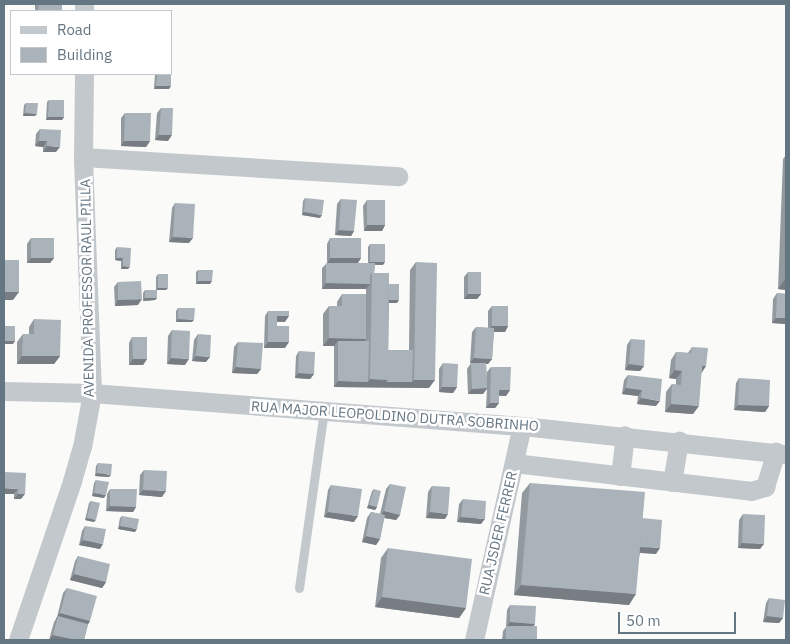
<!DOCTYPE html>
<html>
<head>
<meta charset="utf-8">
<style>
  body { margin:0 }
  #map { position:relative; width:790px; height:644px; overflow:hidden; background:#fafaf8; font-family:"IBM Plex Sans",sans-serif }
  div>[style] { position:absolute }
  .service>* { height:9px; margin:-4.5px; padding:0 4.5px; transform-origin:4.5px; border-radius:4.5px; background:#c3c8cc }
  .minor>* { height:19px; margin:-9.5px; padding:0 9.5px; transform-origin:9.5px; border-radius:9.5px; background:#c3c8cc }
  .wall>* { inset:0; background:#929a9f }
  .shaded-wall>* { inset:0; background:#777d82 }
  .building>* { inset:0; background:#aab3b9 }
  span { translate:-50% -50%; white-space:nowrap; text-align:center; line-height:1.15; -webkit-text-stroke:5px #fff; paint-order:stroke }
  .street-label { font-size:14px; color:#657683 }
  .frame { position:absolute; inset:0; border:5px solid #657683; pointer-events:none }
  .legend { position:absolute; left:10px; top:10px; width:162px; height:65px; box-sizing:border-box; background:#fff; border:1px solid #c1c8cd; margin:0; padding:6px 9px; list-style:none; font-size:15px; color:#657683 }
  .legend li { display:flex; align-items:center; gap:10px; height:25px }
  .legend b { width:25px; border:1px solid #c1c8cd }
  .scale { position:absolute; left:618px; top:612px; width:118px; height:22px; box-sizing:border-box; border:2px solid #657683; border-top:0; padding-left:6px; font-size:15px; line-height:18px; white-space:nowrap; color:#657683; -webkit-text-stroke:4px #fff; paint-order:stroke }
</style>
</head>
<body>
<div id="map">
  <div class="service">
    <div style="left:299px;top:588px;width:180px;rotate:-82deg"></div>
  </div>
  <div class="minor">
    <div style="left:84px;top:11px;width:7px;rotate:-90deg"></div>
    <div style="left:83px;top:157px;width:316px;rotate:3.5deg"></div>
    <div style="left:4px;top:391px;width:88px;rotate:1.3deg"></div>
    <div style="left:92px;top:393px;width:431px;rotate:4.4deg"></div>
    <div style="left:522px;top:426px;width:265px;rotate:6.1deg"></div>
    <div style="left:514px;top:463px;width:239px;rotate:6.7deg"></div>
    <div style="left:751px;top:491px;width:15px;rotate:-16deg"></div>
    <div style="left:765px;top:487px;width:37px;rotate:-73deg"></div>
    <div style="left:620px;top:476px;width:41px;rotate:-83deg"></div>
    <div style="left:672px;top:482px;width:42px;rotate:-80.3deg"></div>
    <div style="left:18px;top:640px;width:168px;rotate:-71.2deg"></div>
    <div style="left:72px;top:481px;width:35px;rotate:-74deg"></div>
    <div style="left:82px;top:447px;width:55px;rotate:-79.5deg"></div>
    <div style="left:92px;top:393px;width:236px;rotate:-92.2deg"></div>
    <div style="left:83px;top:157px;width:83px;rotate:-89.3deg"></div>
    <div style="left:474px;top:640px;width:219px;rotate:-77.4deg"></div>
  </div>
  <div class="wall">
    <div style="clip-path:polygon(35px 4px,62px 4px,62px 11px,35px 11px)"></div>
    <div style="clip-path:polygon(155px 74px,171px 74px,169px 89px,154px 89px)"></div>
    <div style="clip-path:polygon(49px 100px,64px 117px,62px 120px,46px 120px,47px 102px)"></div>
    <div style="clip-path:polygon(26px 103px,35px 116px,23px 116px,24px 105px)"></div>
    <div style="clip-path:polygon(161px 108px,168px 141px,155px 140px,157px 113px)"></div>
    <div style="clip-path:polygon(125px 113px,150px 141px,146px 147px,121px 146px,121px 118px)"></div>
    <div style="clip-path:polygon(40px 129px,56px 152px,43px 152px,43px 147px,35px 146px,36px 134px)"></div>
    <div style="clip-path:polygon(786px 155px,786px 290px,778px 289px,783px 159px)"></div>
    <div style="clip-path:polygon(305px 198px,320px 218px,302px 215px,303px 201px)"></div>
    <div style="clip-path:polygon(341px 199px,354px 231px,351px 236px,335px 235px,337px 204px)"></div>
    <div style="clip-path:polygon(367px 200px,385px 225px,382px 231px,364px 231px,363px 206px)"></div>
    <div style="clip-path:polygon(175px 203px,189px 243px,169px 242px,172px 208px)"></div>
    <div style="clip-path:polygon(31px 238px,54px 258px,50px 263px,27px 263px,27px 244px)"></div>
    <div style="clip-path:polygon(330px 238px,361px 258px,358px 263px,368px 263px,368px 247px,370px 244px,383px 265px,375px 265px,374px 273px,389px 284px,397px 303px,389px 303px,388px 350px,409px 350px,410px 270px,416px 262px,429px 388px,334px 387px,334px 346px,323px 346px,323px 314px,329px 306px,337px 306px,337px 302px,342px 294px,366px 294px,366px 289px,322px 289px,322px 268px,327px 263px,327px 244px)"></div>
    <div style="clip-path:polygon(117px 247px,128px 269px,121px 269px,121px 261px,115px 260px,115px 250px)"></div>
    <div style="clip-path:polygon(198px 270px,210px 284px,196px 284px,196px 272px)"></div>
    <div style="clip-path:polygon(468px 272px,481px 294px,477px 299px,464px 299px,464px 277px)"></div>
    <div style="clip-path:polygon(158px 274px,166px 290px,157px 290px,157px 298px,155px 300px,143px 301px,143px 293px,145px 290px,156px 290px,156px 277px)"></div>
    <div style="clip-path:polygon(118px 282px,138px 305px,115px 306px,114px 287px)"></div>
    <div style="clip-path:polygon(777px 293px,786px 294px,786px 324px,772px 323px,773px 299px)"></div>
    <div style="clip-path:polygon(492px 306px,508px 326px,505px 332px,494px 332px,492px 359px,488px 364px,486px 364px,487px 382px,487px 372px,491px 367px,510px 390px,506px 396px,499px 396px,499px 403px,495px 408px,486px 408px,487px 389px,483px 394px,468px 394px,467px 369px,471px 363px,470px 363px,472px 332px,476px 327px,488px 328px,488px 311px)"></div>
    <div style="clip-path:polygon(178px 308px,192px 322px,176px 322px,176px 311px)"></div>
    <div style="clip-path:polygon(268px 311px,285px 322px,277px 322px,277px 326px,285px 348px,264px 348px,265px 316px)"></div>
    <div style="clip-path:polygon(34px 319px,60px 356px,54px 364px,17px 364px,17px 342px,23px 334px,29px 334px,29px 327px)"></div>
    <div style="clip-path:polygon(172px 330px,185px 365px,167px 364px,168px 336px)"></div>
    <div style="clip-path:polygon(198px 334px,206px 362px,192px 361px,194px 340px)"></div>
    <div style="clip-path:polygon(132px 337px,147px 359px,143px 365px,129px 365px,129px 343px)"></div>
    <div style="clip-path:polygon(631px 339px,644px 366px,640px 371px,625px 370px,627px 345px)"></div>
    <div style="clip-path:polygon(238px 342px,261px 369px,257px 374px,232px 373px,234px 347px)"></div>
    <div style="clip-path:polygon(692px 347px,701px 373px,693px 414px,665px 412px,666px 392px,672px 384px,676px 385px,676px 379px,669px 378px,671px 360px,676px 352px,688px 353px)"></div>
    <div style="clip-path:polygon(299px 351px,314px 374px,310px 379px,295px 378px,296px 356px)"></div>
    <div style="clip-path:polygon(443px 363px,457px 387px,453px 393px,439px 392px,439px 369px)"></div>
    <div style="clip-path:polygon(628px 375px,656px 406px,637px 404px,638px 396px,622px 394px,624px 380px)"></div>
    <div style="clip-path:polygon(739px 378px,769px 406px,765px 412px,734px 410px,736px 383px)"></div>
    <div style="clip-path:polygon(98px 463px,109px 477px,95px 476px,96px 466px)"></div>
    <div style="clip-path:polygon(144px 470px,162px 497px,139px 495px,140px 475px)"></div>
    <div style="clip-path:polygon(26px 473px,21px 499px,14px 499px,14px 494px)"></div>
    <div style="clip-path:polygon(96px 480px,104px 498px,92px 496px,94px 483px)"></div>
    <div style="clip-path:polygon(530px 483px,642px 518px,656px 554px,640px 553px,629px 605px,514px 595px,522px 493px)"></div>
    <div style="clip-path:polygon(390px 484px,400px 515px,396px 520px,384px 518px,380px 539px,376px 545px,362px 542px,367px 518px,371px 512px,380px 514px,386px 489px)"></div>
    <div style="clip-path:polygon(331px 485px,354px 522px,324px 517px,328px 490px)"></div>
    <div style="clip-path:polygon(432px 486px,445px 519px,426px 518px,428px 492px)"></div>
    <div style="clip-path:polygon(110px 489px,136px 507px,133px 512px,106px 511px,107px 494px)"></div>
    <div style="clip-path:polygon(374px 489px,377px 507px,375px 510px,367px 508px,372px 491px)"></div>
    <div style="clip-path:polygon(463px 499px,481px 524px,457px 522px,459px 504px)"></div>
    <div style="clip-path:polygon(91px 501px,94px 522px,85px 520px,89px 503px)"></div>
    <div style="clip-path:polygon(743px 514px,760px 549px,738px 548px,739px 520px)"></div>
    <div style="clip-path:polygon(122px 516px,135px 532px,118px 529px,120px 518px)"></div>
    <div style="clip-path:polygon(85px 526px,100px 549px,79px 545px,82px 531px)"></div>
    <div style="clip-path:polygon(388px 548px,466px 608px,459px 618px,375px 607px,381px 558px)"></div>
    <div style="clip-path:polygon(78px 556px,106px 582px,102px 588px,70px 580px,75px 561px)"></div>
    <div style="clip-path:polygon(67px 588px,90px 621px,88px 624px,84px 640px,49px 640px,54px 622px,57px 617px,63px 593px)"></div>
    <div style="clip-path:polygon(769px 598px,783px 618px,779px 623px,763px 622px,766px 603px)"></div>
    <div style="clip-path:polygon(510px 605px,535px 624px,533px 626px,537px 640px,502px 640px,503px 631px,506px 627px,507px 610px)"></div>
  </div>
  <div class="shaded-wall">
    <div style="clip-path:polygon(156px 86px,171px 86px,169px 89px,154px 89px)"></div>
    <div style="clip-path:polygon(25px 113px,37px 114px,35px 116px,23px 116px)"></div>
    <div style="clip-path:polygon(48px 117px,64px 117px,62px 120px,46px 120px)"></div>
    <div style="clip-path:polygon(159px 135px,172px 135px,168px 141px,155px 140px)"></div>
    <div style="clip-path:polygon(39px 141px,47px 141px,43px 147px,35px 146px)"></div>
    <div style="clip-path:polygon(124px 141px,150px 141px,146px 147px,121px 146px)"></div>
    <div style="clip-path:polygon(47px 146px,60px 147px,56px 152px,43px 152px)"></div>
    <div style="clip-path:polygon(304px 212px,322px 215px,320px 218px,302px 215px)"></div>
    <div style="clip-path:polygon(367px 225px,385px 225px,382px 231px,364px 231px)"></div>
    <div style="clip-path:polygon(339px 230px,354px 231px,351px 236px,335px 235px)"></div>
    <div style="clip-path:polygon(173px 237px,193px 238px,189px 243px,169px 242px)"></div>
    <div style="clip-path:polygon(31px 258px,54px 258px,50px 263px,27px 263px)"></div>
    <div style="clip-path:polygon(117px 258px,123px 258px,121px 261px,115px 260px)"></div>
    <div style="clip-path:polygon(330px 258px,361px 258px,357px 264px,327px 264px)"></div>
    <div style="clip-path:polygon(370px 262px,385px 262px,383px 265px,368px 264px)"></div>
    <div style="clip-path:polygon(123px 266px,130px 267px,128px 269px,121px 269px)"></div>
    <div style="clip-path:polygon(785px 279px,786px 279px,786px 290px,778px 289px)"></div>
    <div style="clip-path:polygon(198px 281px,212px 281px,210px 284px,196px 284px)"></div>
    <div style="clip-path:polygon(326px 283px,370px 284px,366px 289px,322px 289px)"></div>
    <div style="clip-path:polygon(158px 288px,168px 288px,166px 290px,156px 290px)"></div>
    <div style="clip-path:polygon(4px 292px,19px 292px,13px 300px,4px 300px)"></div>
    <div style="clip-path:polygon(468px 294px,481px 294px,477px 299px,464px 299px)"></div>
    <div style="clip-path:polygon(145px 298px,157px 298px,155px 300px,143px 301px)"></div>
    <div style="clip-path:polygon(142px 299px,138px 305px,115px 306px,118px 300px)"></div>
    <div style="clip-path:polygon(385px 300px,399px 300px,397px 303px,383px 303px)"></div>
    <div style="clip-path:polygon(277px 316px,289px 316px,285px 322px,273px 321px)"></div>
    <div style="clip-path:polygon(776px 318px,786px 318px,786px 324px,772px 323px)"></div>
    <div style="clip-path:polygon(178px 319px,194px 320px,192px 322px,176px 322px)"></div>
    <div style="clip-path:polygon(492px 326px,508px 326px,505px 332px,488px 332px)"></div>
    <div style="clip-path:polygon(329px 338px,366px 339px,360px 347px,338px 341px,334px 346px,323px 346px)"></div>
    <div style="clip-path:polygon(4px 341px,15px 341px,13px 344px,4px 344px)"></div>
    <div style="clip-path:polygon(268px 342px,289px 342px,285px 348px,264px 348px)"></div>
    <div style="clip-path:polygon(22px 356px,60px 356px,54px 364px,17px 364px)"></div>
    <div style="clip-path:polygon(196px 356px,210px 357px,206px 362px,192px 361px)"></div>
    <div style="clip-path:polygon(171px 358px,189px 359px,185px 365px,167px 364px)"></div>
    <div style="clip-path:polygon(474px 358px,492px 359px,488px 364px,470px 363px)"></div>
    <div style="clip-path:polygon(133px 359px,147px 359px,143px 365px,129px 365px)"></div>
    <div style="clip-path:polygon(629px 364px,644px 366px,640px 371px,625px 370px)"></div>
    <div style="clip-path:polygon(702px 366px,706px 366px,701px 374px)"></div>
    <div style="clip-path:polygon(236px 367px,261px 369px,257px 374px,232px 373px)"></div>
    <div style="clip-path:polygon(675px 370px,682px 371px,676px 379px,669px 378px)"></div>
    <div style="clip-path:polygon(298px 373px,314px 374px,310px 379px,295px 378px)"></div>
    <div style="clip-path:polygon(370px 379px,388px 380px,412px 382px,414px 380px,435px 380px,429px 388px,334px 387px,338px 381px,368px 382px)"></div>
    <div style="clip-path:polygon(442px 387px,457px 387px,453px 393px,439px 392px)"></div>
    <div style="clip-path:polygon(487px 388px,483px 394px,468px 394px,472px 389px)"></div>
    <div style="clip-path:polygon(626px 388px,642px 390px,638px 396px,622px 394px)"></div>
    <div style="clip-path:polygon(499px 390px,510px 390px,506px 396px,495px 395px)"></div>
    <div style="clip-path:polygon(641px 398px,660px 401px,656px 406px,637px 404px)"></div>
    <div style="clip-path:polygon(490px 403px,499px 403px,495px 408px,486px 408px)"></div>
    <div style="clip-path:polygon(671px 404px,699px 406px,693px 414px,665px 412px)"></div>
    <div style="clip-path:polygon(738px 405px,769px 406px,765px 412px,734px 410px)"></div>
    <div style="clip-path:polygon(97px 473px,111px 475px,109px 477px,95px 476px)"></div>
    <div style="clip-path:polygon(4px 488px,18px 489px,14px 494px,4px 494px)"></div>
    <div style="clip-path:polygon(143px 490px,166px 491px,162px 497px,139px 495px)"></div>
    <div style="clip-path:polygon(94px 493px,106px 495px,104px 498px,92px 496px)"></div>
    <div style="clip-path:polygon(18px 494px,25px 494px,21px 499px,14px 499px)"></div>
    <div style="clip-path:polygon(369px 505px,377px 507px,375px 510px,367px 508px)"></div>
    <div style="clip-path:polygon(110px 506px,136px 507px,133px 512px,106px 511px)"></div>
    <div style="clip-path:polygon(384px 511px,400px 515px,396px 520px,380px 517px)"></div>
    <div style="clip-path:polygon(328px 512px,358px 516px,354px 522px,324px 517px)"></div>
    <div style="clip-path:polygon(430px 512px,448px 514px,445px 519px,426px 518px)"></div>
    <div style="clip-path:polygon(461px 517px,485px 519px,481px 524px,457px 522px)"></div>
    <div style="clip-path:polygon(87px 518px,96px 520px,94px 522px,85px 520px)"></div>
    <div style="clip-path:polygon(120px 526px,137px 529px,135px 532px,118px 529px)"></div>
    <div style="clip-path:polygon(366px 536px,380px 539px,376px 545px,362px 542px)"></div>
    <div style="clip-path:polygon(83px 540px,103px 544px,100px 549px,79px 545px)"></div>
    <div style="clip-path:polygon(742px 543px,764px 544px,760px 549px,738px 548px)"></div>
    <div style="clip-path:polygon(637px 547px,660px 548px,656px 554px,633px 552px)"></div>
    <div style="clip-path:polygon(74px 574px,106px 582px,102px 588px,70px 580px)"></div>
    <div style="clip-path:polygon(521px 585px,636px 594px,629px 605px,514px 595px)"></div>
    <div style="clip-path:polygon(382px 597px,466px 608px,459px 618px,375px 607px)"></div>
    <div style="clip-path:polygon(60px 613px,90px 621px,86px 627px,56px 619px)"></div>
    <div style="clip-path:polygon(767px 616px,783px 618px,779px 623px,763px 622px)"></div>
    <div style="clip-path:polygon(510px 622px,535px 624px,531px 629px,506px 628px)"></div>
    <div style="clip-path:polygon(53px 635px,72px 639px,71px 640px,49px 640px)"></div>
  </div>
  <div class="building">
    <div style="clip-path:polygon(39px 4px,62px 4px,62px 11px,38px 11px)"></div>
    <div style="clip-path:polygon(157px 74px,171px 74px,171px 86px,156px 86px)"></div>
    <div style="clip-path:polygon(49px 100px,64px 100px,64px 117px,48px 117px)"></div>
    <div style="clip-path:polygon(26px 103px,38px 103px,37px 114px,25px 113px)"></div>
    <div style="clip-path:polygon(161px 108px,173px 108px,172px 135px,159px 135px)"></div>
    <div style="clip-path:polygon(125px 113px,151px 113px,150px 141px,124px 141px)"></div>
    <div style="clip-path:polygon(40px 129px,61px 130px,60px 147px,47px 146px,47px 141px,39px 141px)"></div>
    <div style="clip-path:polygon(305px 198px,324px 200px,322px 215px,304px 212px)"></div>
    <div style="clip-path:polygon(341px 199px,357px 200px,354px 231px,339px 230px)"></div>
    <div style="clip-path:polygon(367px 200px,385px 200px,385px 225px,367px 225px)"></div>
    <div style="clip-path:polygon(175px 203px,195px 204px,193px 238px,173px 237px)"></div>
    <div style="clip-path:polygon(31px 238px,54px 238px,54px 258px,31px 258px)"></div>
    <div style="clip-path:polygon(330px 238px,361px 238px,361px 258px,330px 258px)"></div>
    <div style="clip-path:polygon(370px 244px,385px 244px,385px 262px,370px 262px)"></div>
    <div style="clip-path:polygon(117px 247px,131px 248px,130px 267px,123px 266px,123px 258px,117px 258px)"></div>
    <div style="clip-path:polygon(786px 247px,786px 279px,785px 279px)"></div>
    <div style="clip-path:polygon(4px 260px,19px 260px,19px 292px,4px 292px)"></div>
    <div style="clip-path:polygon(416px 262px,437px 263px,435px 380px,414px 380px)"></div>
    <div style="clip-path:polygon(326px 263px,375px 263px,374px 273px,372px 273px,370px 275px,370px 284px,326px 283px)"></div>
    <div style="clip-path:polygon(198px 270px,213px 270px,212px 281px,198px 281px)"></div>
    <div style="clip-path:polygon(468px 272px,481px 272px,481px 294px,468px 294px)"></div>
    <div style="clip-path:polygon(372px 273px,389px 273px,388px 380px,370px 379px)"></div>
    <div style="clip-path:polygon(158px 274px,168px 274px,168px 288px,158px 288px)"></div>
    <div style="clip-path:polygon(141px 281px,142px 299px,118px 300px,118px 282px)"></div>
    <div style="clip-path:polygon(389px 284px,399px 284px,399px 300px,389px 300px)"></div>
    <div style="clip-path:polygon(145px 290px,157px 290px,157px 298px,145px 298px)"></div>
    <div style="clip-path:polygon(777px 293px,786px 294px,786px 318px,776px 318px)"></div>
    <div style="clip-path:polygon(342px 294px,366px 294px,366px 339px,329px 338px,329px 306px,342px 306px)"></div>
    <div style="clip-path:polygon(492px 306px,508px 306px,508px 326px,492px 326px)"></div>
    <div style="clip-path:polygon(178px 308px,195px 308px,194px 320px,178px 319px)"></div>
    <div style="clip-path:polygon(268px 311px,289px 311px,289px 316px,277px 316px,277px 326px,289px 326px,289px 342px,268px 342px)"></div>
    <div style="clip-path:polygon(34px 319px,61px 320px,60px 356px,22px 356px,23px 334px,34px 334px)"></div>
    <div style="clip-path:polygon(4px 326px,15px 326px,15px 341px,4px 341px)"></div>
    <div style="clip-path:polygon(476px 327px,494px 328px,492px 359px,474px 358px)"></div>
    <div style="clip-path:polygon(172px 330px,190px 331px,189px 359px,171px 358px)"></div>
    <div style="clip-path:polygon(198px 334px,211px 335px,210px 357px,196px 356px)"></div>
    <div style="clip-path:polygon(132px 337px,147px 337px,147px 359px,133px 359px)"></div>
    <div style="clip-path:polygon(631px 339px,645px 340px,644px 366px,629px 364px)"></div>
    <div style="clip-path:polygon(338px 341px,369px 341px,368px 382px,338px 381px)"></div>
    <div style="clip-path:polygon(238px 342px,263px 343px,261px 369px,236px 367px)"></div>
    <div style="clip-path:polygon(692px 347px,708px 348px,706px 366px,702px 366px,699px 406px,671px 404px,672px 384px,681px 385px,682px 371px,675px 370px,676px 352px,691px 353px)"></div>
    <div style="clip-path:polygon(388px 350px,413px 350px,412px 382px,386px 382px,388px 380px)"></div>
    <div style="clip-path:polygon(299px 351px,315px 352px,314px 374px,298px 373px)"></div>
    <div style="clip-path:polygon(443px 363px,458px 364px,457px 387px,442px 387px)"></div>
    <div style="clip-path:polygon(471px 363px,486px 363px,487px 388px,472px 389px)"></div>
    <div style="clip-path:polygon(491px 367px,511px 367px,510px 390px,499px 390px,499px 403px,490px 403px)"></div>
    <div style="clip-path:polygon(628px 375px,662px 379px,660px 401px,641px 398px,642px 390px,626px 388px)"></div>
    <div style="clip-path:polygon(739px 378px,770px 380px,769px 406px,738px 405px)"></div>
    <div style="clip-path:polygon(98px 463px,112px 464px,111px 475px,97px 473px)"></div>
    <div style="clip-path:polygon(144px 470px,167px 471px,166px 491px,143px 490px)"></div>
    <div style="clip-path:polygon(4px 472px,26px 473px,25px 494px,18px 494px,18px 489px,4px 488px)"></div>
    <div style="clip-path:polygon(96px 480px,109px 482px,106px 495px,94px 493px)"></div>
    <div style="clip-path:polygon(530px 483px,645px 492px,636px 594px,521px 585px)"></div>
    <div style="clip-path:polygon(390px 484px,406px 487px,400px 515px,384px 511px)"></div>
    <div style="clip-path:polygon(331px 485px,362px 489px,358px 516px,328px 512px)"></div>
    <div style="clip-path:polygon(432px 486px,450px 487px,448px 514px,430px 512px)"></div>
    <div style="clip-path:polygon(110px 489px,137px 489px,136px 507px,110px 506px)"></div>
    <div style="clip-path:polygon(374px 489px,381px 491px,377px 507px,369px 505px)"></div>
    <div style="clip-path:polygon(463px 499px,486px 501px,485px 519px,461px 517px)"></div>
    <div style="clip-path:polygon(91px 501px,100px 503px,96px 520px,87px 518px)"></div>
    <div style="clip-path:polygon(371px 512px,385px 515px,380px 539px,366px 536px)"></div>
    <div style="clip-path:polygon(743px 514px,765px 515px,764px 544px,742px 543px)"></div>
    <div style="clip-path:polygon(122px 516px,139px 519px,137px 529px,120px 526px)"></div>
    <div style="clip-path:polygon(642px 518px,662px 520px,660px 548px,640px 547px)"></div>
    <div style="clip-path:polygon(85px 526px,106px 529px,103px 544px,83px 540px)"></div>
    <div style="clip-path:polygon(388px 548px,472px 559px,466px 608px,382px 597px)"></div>
    <div style="clip-path:polygon(78px 556px,110px 564px,106px 582px,74px 574px)"></div>
    <div style="clip-path:polygon(67px 588px,97px 596px,90px 621px,60px 613px)"></div>
    <div style="clip-path:polygon(769px 598px,785px 600px,783px 618px,767px 616px)"></div>
    <div style="clip-path:polygon(510px 605px,536px 606px,535px 624px,510px 622px)"></div>
    <div style="clip-path:polygon(58px 616px,88px 624px,84px 640px,71px 640px,72px 639px,53px 635px)"></div>
    <div style="clip-path:polygon(506px 626px,537px 626px,537px 640px,506px 640px)"></div>
  </div>
  <div class="street-label">
    <span style="left:87px;top:288px;rotate:-91deg">AVENIDA PROFESSOR RAUL PILLA</span>
    <span style="left:395px;top:416px;rotate:4deg">RUA MAJOR LEOPOLDINO DUTRA SOBRINHO</span>
    <span style="left:498px;top:533px;rotate:-77deg">RUA JSDER FERRER</span>
  </div>
  <div class="frame"></div>
  <ul class="legend">
  <li><b style="height:6px;background:#c3c8cc"></b>Road</li>
  <li><b style="height:14px;background:#aab3b9"></b>Building</li>
  </ul>
  <div class="scale">50 m</div>
</div>
</body>
</html>
